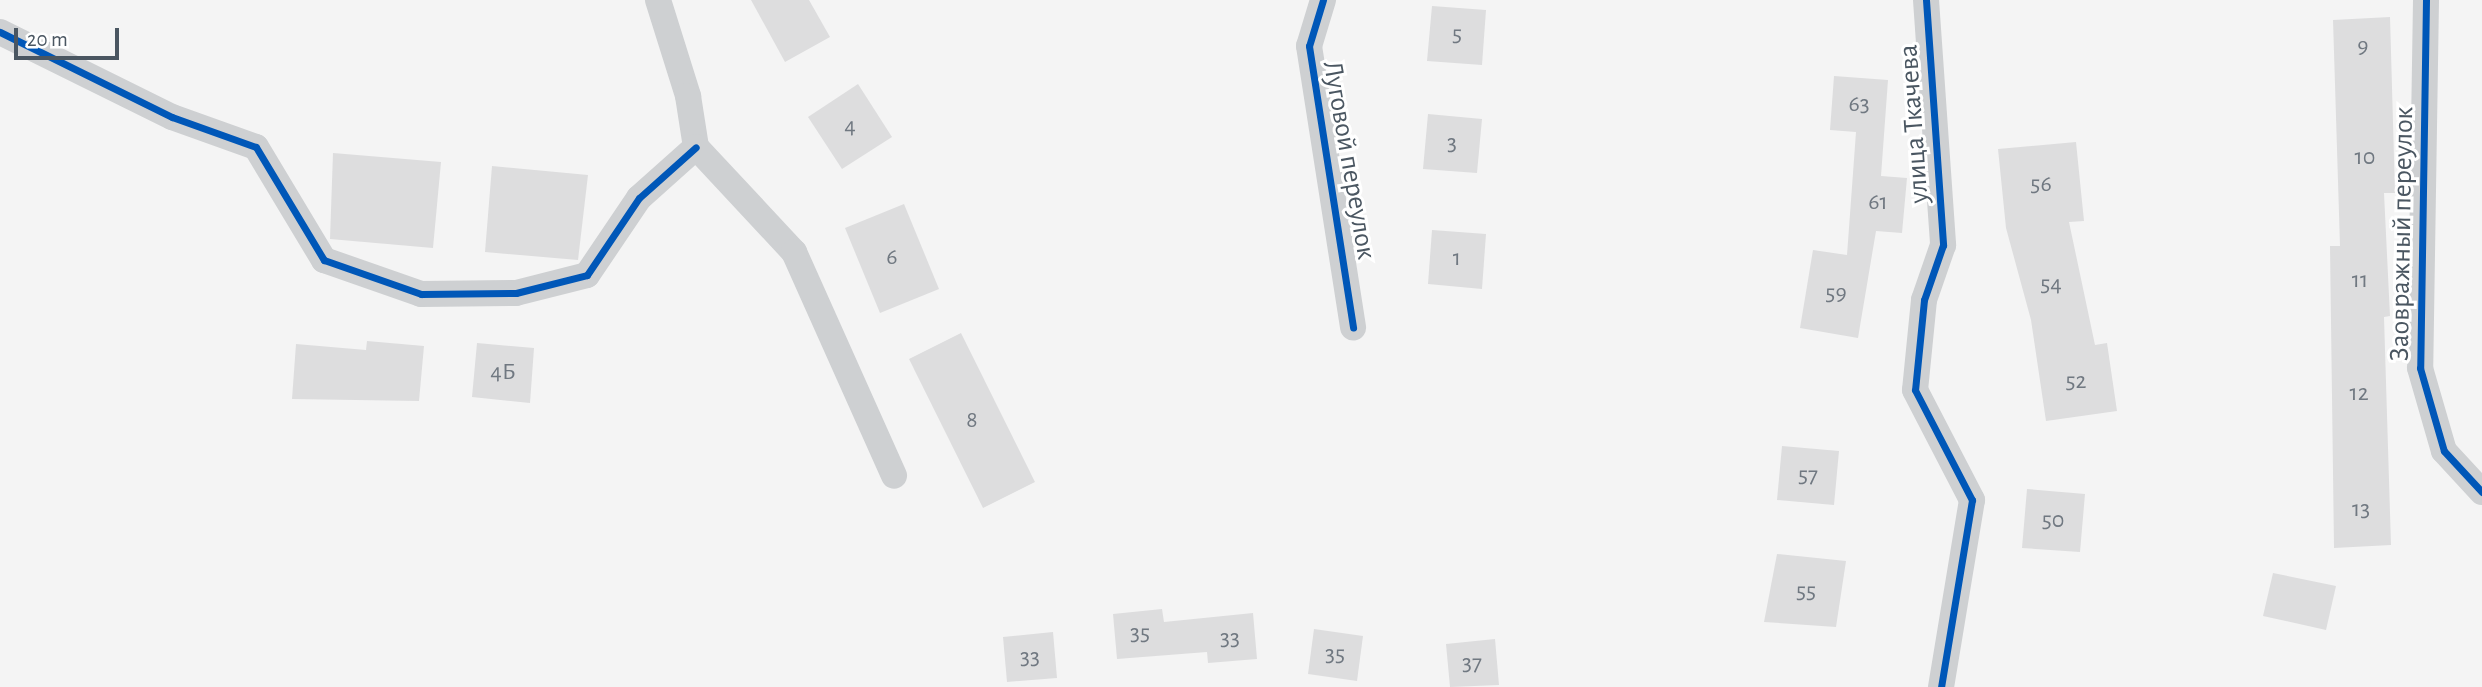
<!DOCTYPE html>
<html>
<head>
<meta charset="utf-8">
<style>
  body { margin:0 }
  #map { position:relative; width:2482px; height:687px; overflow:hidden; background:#f4f4f4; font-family:"Alegreya Sans",sans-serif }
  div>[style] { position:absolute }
  .building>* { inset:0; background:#ddddde }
  .minor>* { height:26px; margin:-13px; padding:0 13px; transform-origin:13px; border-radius:13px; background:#ced0d2 }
  .cycleway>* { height:7px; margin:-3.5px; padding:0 3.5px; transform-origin:3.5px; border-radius:3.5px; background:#0057b8 }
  span { translate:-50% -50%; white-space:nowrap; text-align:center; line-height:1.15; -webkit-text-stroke:6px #fff; paint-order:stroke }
  .number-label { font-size:24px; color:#707881 }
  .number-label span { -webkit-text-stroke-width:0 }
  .street-label { font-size:28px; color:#4a5661 }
  .scale { position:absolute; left:14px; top:28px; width:105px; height:32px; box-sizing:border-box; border:4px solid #4a5661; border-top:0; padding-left:9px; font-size:21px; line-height:24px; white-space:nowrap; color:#4a5661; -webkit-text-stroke:5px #fff; paint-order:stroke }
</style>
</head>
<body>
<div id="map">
  <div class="building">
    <div style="clip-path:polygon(751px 0,809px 0,830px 37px,785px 62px)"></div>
    <div style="clip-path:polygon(1432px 6px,1486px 10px,1482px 65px,1427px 61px)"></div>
    <div style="clip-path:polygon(2390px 17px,2395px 193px,2384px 193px,2390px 316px,2384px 317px,2391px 545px,2334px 548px,2330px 246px,2340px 246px,2333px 20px)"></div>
    <div style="clip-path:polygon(1834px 76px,1888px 80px,1881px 176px,1907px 178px,1902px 233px,1876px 231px,1858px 338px,1800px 328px,1813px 250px,1847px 255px,1856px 132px,1830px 130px)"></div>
    <div style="clip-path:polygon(858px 84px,892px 137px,842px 169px,808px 117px)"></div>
    <div style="clip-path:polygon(1428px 114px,1482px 119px,1477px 173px,1423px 169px)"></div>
    <div style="clip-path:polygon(2076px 142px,2084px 221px,2069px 222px,2095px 345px,2107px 343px,2117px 411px,2046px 421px,2031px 320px,2006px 228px,1998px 149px)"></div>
    <div style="clip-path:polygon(333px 153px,441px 162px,433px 248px,330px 239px)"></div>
    <div style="clip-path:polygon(492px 166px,588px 175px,578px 260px,485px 252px)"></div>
    <div style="clip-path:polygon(904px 204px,939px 289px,880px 313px,845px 228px)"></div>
    <div style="clip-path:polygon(1432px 230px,1486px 234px,1482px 289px,1428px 284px)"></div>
    <div style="clip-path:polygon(961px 333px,1035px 482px,983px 508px,909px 359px)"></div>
    <div style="clip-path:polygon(367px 341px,424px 346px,419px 401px,292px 399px,296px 344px,366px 350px)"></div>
    <div style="clip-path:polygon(477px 343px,534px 348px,530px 403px,472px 397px)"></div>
    <div style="clip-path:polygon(1782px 446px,1839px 451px,1834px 505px,1777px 500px)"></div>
    <div style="clip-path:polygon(2027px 489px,2085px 494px,2080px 552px,2022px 548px)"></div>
    <div style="clip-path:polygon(1777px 554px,1846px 561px,1836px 627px,1764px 622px)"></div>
    <div style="clip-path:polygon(2273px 573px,2336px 586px,2326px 630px,2263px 616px)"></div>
    <div style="clip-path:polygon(1162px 609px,1164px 622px,1253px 613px,1257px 659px,1208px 663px,1207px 652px,1117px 659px,1113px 614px)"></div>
    <div style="clip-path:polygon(1314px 629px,1363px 636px,1357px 681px,1308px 674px)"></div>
    <div style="clip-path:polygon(1053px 632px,1057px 678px,1007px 682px,1003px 637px)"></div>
    <div style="clip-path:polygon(1495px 639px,1499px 685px,1450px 687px,1446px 644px)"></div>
  </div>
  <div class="minor">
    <div style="left:658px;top:0;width:101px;rotate:72.6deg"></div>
    <div style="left:688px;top:96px;width:52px;rotate:81.1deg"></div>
    <div style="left:696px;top:147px;width:144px;rotate:47deg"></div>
    <div style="left:794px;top:252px;width:245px;rotate:65.9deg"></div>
    <div style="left:1323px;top:0;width:48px;rotate:106.9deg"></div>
    <div style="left:1309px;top:46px;width:285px;rotate:81.1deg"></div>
    <div style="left:1926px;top:0;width:246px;rotate:86deg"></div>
    <div style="left:1943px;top:245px;width:58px;rotate:109.1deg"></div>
    <div style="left:1924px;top:300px;width:90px;rotate:95.7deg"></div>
    <div style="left:1915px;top:390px;width:124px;rotate:62.6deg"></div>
    <div style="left:1972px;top:500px;width:190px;rotate:99.4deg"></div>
    <div style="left:2426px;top:0;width:368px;rotate:90.9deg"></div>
    <div style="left:2420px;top:368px;width:86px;rotate:73.9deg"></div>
    <div style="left:2444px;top:451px;width:56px;rotate:47.2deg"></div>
    <div style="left:0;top:32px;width:192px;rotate:26.3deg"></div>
    <div style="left:172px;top:117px;width:89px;rotate:19.7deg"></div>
    <div style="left:256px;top:147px;width:132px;rotate:59deg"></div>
    <div style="left:324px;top:260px;width:103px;rotate:19.3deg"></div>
    <div style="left:421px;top:294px;width:95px;rotate:-0.6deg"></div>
    <div style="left:516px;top:293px;width:73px;rotate:-14.2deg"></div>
    <div style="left:587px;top:275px;width:93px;rotate:-56deg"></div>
    <div style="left:639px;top:198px;width:76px;rotate:-41.8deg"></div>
  </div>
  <div class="cycleway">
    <div style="left:1323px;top:0;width:48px;rotate:106.9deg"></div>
    <div style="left:1309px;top:46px;width:285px;rotate:81.1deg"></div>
    <div style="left:1926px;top:0;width:246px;rotate:86deg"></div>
    <div style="left:1943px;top:245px;width:58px;rotate:109.1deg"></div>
    <div style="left:1924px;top:300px;width:90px;rotate:95.7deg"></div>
    <div style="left:1915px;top:390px;width:124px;rotate:62.6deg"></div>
    <div style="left:1972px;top:500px;width:190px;rotate:99.4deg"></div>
    <div style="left:2426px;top:0;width:368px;rotate:90.9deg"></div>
    <div style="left:2420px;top:368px;width:86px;rotate:73.9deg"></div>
    <div style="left:2444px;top:451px;width:56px;rotate:47.2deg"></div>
    <div style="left:0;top:32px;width:192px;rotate:26.3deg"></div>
    <div style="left:172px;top:117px;width:89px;rotate:19.7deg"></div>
    <div style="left:256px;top:147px;width:132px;rotate:59deg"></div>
    <div style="left:324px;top:260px;width:103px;rotate:19.3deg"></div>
    <div style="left:421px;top:294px;width:95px;rotate:-0.6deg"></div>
    <div style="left:516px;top:293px;width:73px;rotate:-14.2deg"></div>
    <div style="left:587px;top:275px;width:93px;rotate:-56deg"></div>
    <div style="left:639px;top:198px;width:76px;rotate:-41.8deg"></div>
  </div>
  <div class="number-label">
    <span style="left:1457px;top:35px">5</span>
    <span style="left:2363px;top:47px">9</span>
    <span style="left:1859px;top:105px">63</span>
    <span style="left:850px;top:127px">4</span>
    <span style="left:1452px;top:144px">3</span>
    <span style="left:2365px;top:158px">10</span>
    <span style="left:2041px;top:185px">56</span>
    <span style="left:1878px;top:203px">61</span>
    <span style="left:892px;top:258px">6</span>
    <span style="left:1457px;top:259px">1</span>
    <span style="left:2360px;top:281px">11</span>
    <span style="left:2051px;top:285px">54</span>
    <span style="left:1836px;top:294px">59</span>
    <span style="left:503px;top:373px">4Б</span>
    <span style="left:2076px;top:382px">52</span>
    <span style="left:2359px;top:394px">12</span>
    <span style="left:972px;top:421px">8</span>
    <span style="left:1808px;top:476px">57</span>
    <span style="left:2361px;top:510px">13</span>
    <span style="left:2053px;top:521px">50</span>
    <span style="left:1806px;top:592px">55</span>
    <span style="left:1140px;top:634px">35</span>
    <span style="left:1230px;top:639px">33</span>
    <span style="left:1335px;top:655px">35</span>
    <span style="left:1030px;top:658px">33</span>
    <span style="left:1472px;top:664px">37</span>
  </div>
  <div class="street-label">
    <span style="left:1914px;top:124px;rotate:-94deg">улица Ткачева</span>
    <span style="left:1349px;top:160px;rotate:80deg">Луговой переулок</span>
    <span style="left:2402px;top:234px;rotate:-89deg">Заовражный переулок</span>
  </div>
  <div class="scale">20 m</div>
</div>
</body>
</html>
